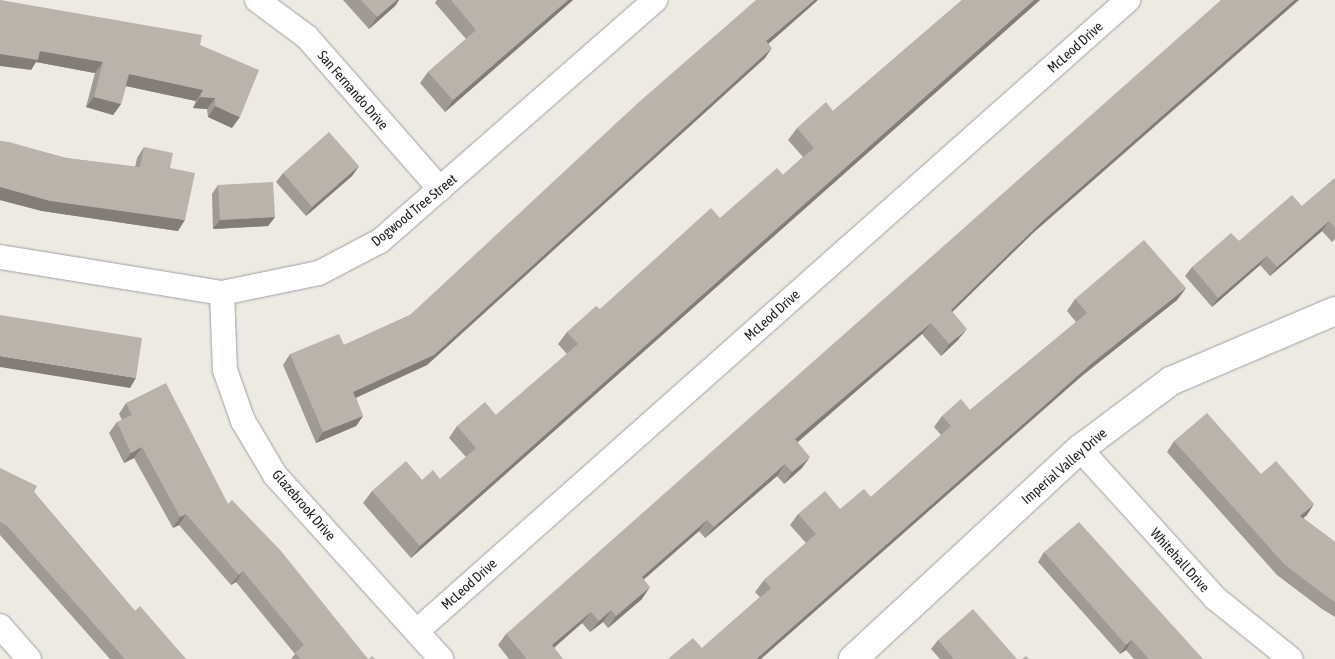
<!DOCTYPE html>
<html>
<head>
<meta charset="utf-8">
<style>
  body { margin:0 }
  #map { position:relative; width:1335px; height:659px; overflow:hidden; background:#edeae3; font-family:"Asap Condensed",sans-serif }
  div>[style] { position:absolute }
  .roads { filter:drop-shadow(0 0 1px #a0a0a0) drop-shadow(0 0 1px #a0a0a0) }
  .minor>* { height:24px; margin:-12px; padding:0 12px; transform-origin:12px; border-radius:12px; background:#fff }
  .tertiary>* { height:28px; margin:-14px; padding:0 14px; transform-origin:14px; border-radius:14px; background:#fff }
  .wall>* { inset:0; background:#9f9a94 }
  .shaded-wall>* { inset:0; background:#827d78 }
  .building>* { inset:0; background:#b9b3ac }
  span { translate:-50% -50%; white-space:nowrap; text-align:center; line-height:1.15; -webkit-text-stroke:5px #fff; paint-order:stroke }
  .street-label { font-size:14px; color:#1c1c1c }
</style>
</head>
<body>
<div id="map">
  <div class="roads">
    <div class="minor">
      <div style="left:257px;top:0;width:62px;rotate:36.5deg"></div>
      <div style="left:307px;top:37px;width:202px;rotate:48.8deg"></div>
      <div style="left:0;top:257px;width:225px;rotate:9.2deg"></div>
      <div style="left:222px;top:293px;width:99px;rotate:-11.7deg"></div>
      <div style="left:319px;top:273px;width:69px;rotate:-27.7deg"></div>
      <div style="left:380px;top:241px;width:366px;rotate:-41.2deg"></div>
      <div style="left:222px;top:293px;width:77px;rotate:87.8deg"></div>
      <div style="left:225px;top:370px;width:54px;rotate:70.6deg"></div>
      <div style="left:243px;top:421px;width:63px;rotate:59.3deg"></div>
      <div style="left:275px;top:475px;width:248px;rotate:47.9deg"></div>
      <div style="left:1080px;top:449px;width:201px;rotate:47.8deg"></div>
      <div style="left:1215px;top:598px;width:97px;rotate:38.8deg"></div>
      <div style="left:0;top:626px;width:44px;rotate:48.7deg"></div>
      <div style="left:417px;top:631px;width:951px;rotate:-41.59deg"></div>
    </div>
    <div class="tertiary">
      <div style="left:853px;top:659px;width:309px;rotate:-42.8deg"></div>
      <div style="left:1080px;top:449px;width:114px;rotate:-36.8deg"></div>
      <div style="left:1171px;top:381px;width:178px;rotate:-23.1deg"></div>
    </div>
  </div>
  <div class="wall">
    <div style="clip-path:polygon(0 0,200px 45px,232px 128px,208px 117px,207px 109px,193px 108px,196px 101px,126px 86px,121px 104px,113px 115px,86px 107px,95px 73px,36px 62px,31px 70px)"></div>
    <div style="clip-path:polygon(343px 0,399px 0,395px 6px,369px 29px)"></div>
    <div style="clip-path:polygon(437px 0,573px 0,445px 112px,420px 83px,428px 72px,466px 39px,435px 3px)"></div>
    <div style="clip-path:polygon(818px 0,768px 44px,765px 58px,427px 365px,356px 398px,363px 416px,356px 426px,316px 443px,283px 365px,290px 354px,344px 345px,410px 315px)"></div>
    <div style="clip-path:polygon(962px 0,1040px 0,411px 558px,363px 503px,372px 491px,422px 480px,440px 479px,466px 457px,449px 438px,457px 426px,496px 415px,567px 354px,558px 344px,567px 332px,600px 309px,720px 218px,783px 175px,803px 157px,788px 140px,797px 128px,833px 111px)"></div>
    <div style="clip-path:polygon(0 141px,66px 158px,135px 167px,137px 158px,144px 147px,170px 168px,178px 231px,42px 211px,0 200px)"></div>
    <div style="clip-path:polygon(359px 166px,352px 176px,306px 216px,276px 182px,283px 173px)"></div>
    <div style="clip-path:polygon(1335px 178px,1335px 239px,1332px 242px,1322px 231px,1270px 276px,1260px 265px,1212px 307px,1185px 276px,1192px 267px,1302px 206px)"></div>
    <div style="clip-path:polygon(218px 185px,275px 217px,268px 226px,213px 229px,212px 194px)"></div>
    <div style="clip-path:polygon(1032px 234px,952px 312px,958px 340px,941px 356px,922px 334px,798px 442px,802px 468px,784px 484px,777px 476px,705px 538px,699px 531px,644px 579px,642px 599px,608px 628px,603px 622px,590px 632px,582px 623px,554px 648px,563px 659px,509px 659px,498px 645px,506px 634px)"></div>
    <div style="clip-path:polygon(1186px 288px,1177px 300px,1083px 375px,702px 648px,760px 597px,755px 592px,764px 580px,806px 543px,790px 525px,798px 514px,840px 509px,871px 497px,941px 435px,934px 427px,942px 416px,970px 410px,1076px 322px,1067px 311px,1075px 299px)"></div>
    <div style="clip-path:polygon(126px 403px,228px 504px,368px 659px,291px 659px,295px 654px,236px 582px,231px 585px,179px 525px,173px 528px,134px 458px,124px 463px,109px 433px,117px 422px,122px 420px,119px 414px)"></div>
    <div style="clip-path:polygon(1174px 441px,1261px 474px,1307px 515px,1303px 518px,1335px 542px,1335px 617px,1322px 609px,1277px 575px,1167px 452px)"></div>
    <div style="clip-path:polygon(0 468px,34px 492px,135px 611px,186px 659px,110px 659px,0 535px)"></div>
    <div style="clip-path:polygon(1044px 552px,1203px 659px,1134px 659px,1126px 650px,1120px 654px,1038px 562px)"></div>
    <div style="clip-path:polygon(938px 640px,1017px 659px,940px 659px,931px 649px)"></div>
  </div>
  <div class="shaded-wall">
    <div style="clip-path:polygon(397px 0,399px 0,395px 6px,369px 29px,377px 17px)"></div>
    <div style="clip-path:polygon(568px 0,573px 0,445px 112px,453px 100px)"></div>
    <div style="clip-path:polygon(814px 0,818px 0,759px 52px,766px 41px)"></div>
    <div style="clip-path:polygon(1034px 0,1040px 0,411px 558px,420px 546px)"></div>
    <div style="clip-path:polygon(1294px 0,1299px 0,1032px 234px,942px 322px,951px 310px,1041px 222px)"></div>
    <div style="clip-path:polygon(772px 48px,765px 58px,427px 365px,346px 402px,353px 392px)"></div>
    <div style="clip-path:polygon(40px 51px,103px 62px,95px 73px,36px 62px,31px 70px,0 66px,0 54px)"></div>
    <div style="clip-path:polygon(129px 74px,203px 90px,196px 101px,121px 85px)"></div>
    <div style="clip-path:polygon(94px 97px,121px 104px,113px 115px,86px 107px)"></div>
    <div style="clip-path:polygon(200px 97px,215px 98px,207px 109px,193px 108px)"></div>
    <div style="clip-path:polygon(215px 106px,240px 117px,232px 128px,208px 117px)"></div>
    <div style="clip-path:polygon(359px 166px,352px 176px,306px 216px,312px 207px)"></div>
    <div style="clip-path:polygon(0 187px,185px 220px,178px 231px,42px 211px,0 200px)"></div>
    <div style="clip-path:polygon(275px 217px,268px 226px,213px 229px,220px 220px)"></div>
    <div style="clip-path:polygon(1329px 221px,1322px 231px,1270px 276px,1277px 267px)"></div>
    <div style="clip-path:polygon(1267px 256px,1260px 265px,1212px 307px,1218px 298px)"></div>
    <div style="clip-path:polygon(1186px 288px,1177px 300px,1083px 375px,761px 659px,756px 659px,1091px 364px)"></div>
    <div style="clip-path:polygon(931px 323px,922px 334px,787px 451px,795px 439px)"></div>
    <div style="clip-path:polygon(967px 329px,958px 340px,941px 356px,949px 344px)"></div>
    <div style="clip-path:polygon(0 356px,136px 378px,130px 388px,0 367px)"></div>
    <div style="clip-path:polygon(363px 416px,356px 426px,316px 443px,323px 432px)"></div>
    <div style="clip-path:polygon(142px 447px,134px 458px,124px 463px,131px 453px)"></div>
    <div style="clip-path:polygon(810px 457px,802px 468px,784px 484px,792px 472px)"></div>
    <div style="clip-path:polygon(785px 464px,777px 476px,705px 538px,714px 527px)"></div>
    <div style="clip-path:polygon(1314px 504px,1307px 515px,1293px 527px,1300px 516px)"></div>
    <div style="clip-path:polygon(186px 514px,179px 525px,173px 528px,180px 517px)"></div>
    <div style="clip-path:polygon(707px 520px,699px 531px,633px 589px,642px 577px)"></div>
    <div style="clip-path:polygon(243px 571px,236px 582px,231px 585px,239px 575px)"></div>
    <div style="clip-path:polygon(650px 587px,642px 599px,608px 628px,616px 616px)"></div>
    <div style="clip-path:polygon(611px 610px,603px 622px,590px 632px,599px 621px)"></div>
    <div style="clip-path:polygon(591px 612px,582px 623px,543px 657px,552px 645px)"></div>
    <div style="clip-path:polygon(1132px 640px,1126px 650px,1120px 654px,1126px 645px)"></div>
  </div>
  <div class="building">
    <div style="clip-path:polygon(0 0,202px 35px,200px 45px,259px 70px,240px 117px,215px 106px,215px 98px,200px 97px,203px 90px,129px 74px,121px 104px,94px 97px,103px 62px,40px 51px,38px 60px,0 54px)"></div>
    <div style="clip-path:polygon(361px 0,397px 0,377px 17px)"></div>
    <div style="clip-path:polygon(451px 0,568px 0,453px 100px,428px 72px,476px 30px)"></div>
    <div style="clip-path:polygon(756px 0,814px 0,766px 41px,772px 48px,434px 355px,353px 392px,363px 416px,323px 432px,290px 354px,339px 334px,344px 345px,410px 315px,639px 102px)"></div>
    <div style="clip-path:polygon(962px 0,1034px 0,420px 546px,372px 491px,406px 461px,422px 480px,433px 470px,440px 479px,476px 448px,457px 426px,485px 402px,496px 415px,578px 344px,567px 332px,596px 306px,600px 309px,711px 208px,720px 218px,777px 168px,783px 175px,814px 148px,797px 128px,826px 102px,833px 111px)"></div>
    <div style="clip-path:polygon(1221px 0,1294px 0,1041px 222px,951px 310px,967px 329px,949px 344px,931px 323px,795px 439px,810px 457px,792px 472px,785px 464px,714px 527px,707px 520px,642px 577px,650px 587px,616px 616px,611px 610px,599px 621px,591px 612px,552px 645px,563px 659px,527px 659px,506px 634px)"></div>
    <div style="clip-path:polygon(329px 132px,359px 166px,312px 207px,283px 173px)"></div>
    <div style="clip-path:polygon(0 141px,9px 142px,66px 158px,140px 167px,144px 147px,173px 153px,170px 168px,195px 173px,185px 220px,50px 201px,0 187px)"></div>
    <div style="clip-path:polygon(1335px 178px,1335px 228px,1329px 221px,1277px 267px,1267px 256px,1218px 298px,1192px 267px,1231px 233px,1239px 241px,1292px 195px,1302px 206px)"></div>
    <div style="clip-path:polygon(273px 182px,275px 217px,220px 220px,218px 185px)"></div>
    <div style="clip-path:polygon(1144px 240px,1186px 288px,1091px 364px,756px 659px,668px 659px,693px 638px,702px 648px,771px 588px,764px 580px,816px 534px,798px 514px,825px 491px,840px 509px,864px 489px,871px 497px,951px 426px,942px 416px,961px 399px,970px 410px,1087px 313px,1075px 299px)"></div>
    <div style="clip-path:polygon(0 315px,142px 338px,136px 378px,0 356px)"></div>
    <div style="clip-path:polygon(166px 383px,228px 504px,232px 500px,281px 551px,368px 659px,301px 659px,295px 653px,304px 645px,243px 571px,239px 575px,186px 514px,180px 517px,142px 447px,131px 453px,117px 422px,132px 415px,126px 403px)"></div>
    <div style="clip-path:polygon(1207px 413px,1261px 474px,1276px 461px,1314px 504px,1300px 516px,1335px 542px,1335px 602px,1330px 599px,1284px 564px,1174px 441px)"></div>
    <div style="clip-path:polygon(0 468px,37px 486px,34px 492px,86px 554px,135px 611px,140px 606px,186px 659px,125px 659px,7px 526px,0 522px)"></div>
    <div style="clip-path:polygon(1079px 522px,1203px 659px,1149px 659px,1132px 640px,1126px 645px,1044px 552px)"></div>
    <div style="clip-path:polygon(973px 609px,1017px 659px,954px 659px,938px 640px)"></div>
    <div style="clip-path:polygon(372px 656px,375px 659px,369px 659px)"></div>
    <div style="clip-path:polygon(1026px 656px,1029px 659px,1022px 659px)"></div>
  </div>
  <div class="street-label">
    <span style="left:1075px;top:47px;rotate:-42deg">McLeod Drive</span>
    <span style="left:353px;top:90px;rotate:49deg">San Fernando Drive</span>
    <span style="left:414px;top:210px;rotate:-39deg">Dogwood Tree Street</span>
    <span style="left:772px;top:315px;rotate:-42deg">McLeod Drive</span>
    <span style="left:1064px;top:466px;rotate:-41deg">Imperial Valley Drive</span>
    <span style="left:304px;top:505px;rotate:49deg">Glazebrook Drive</span>
    <span style="left:1180px;top:560px;rotate:48deg">Whitehall Drive</span>
    <span style="left:469px;top:584px;rotate:-42deg">McLeod Drive</span>
  </div>
</div>
</body>
</html>
